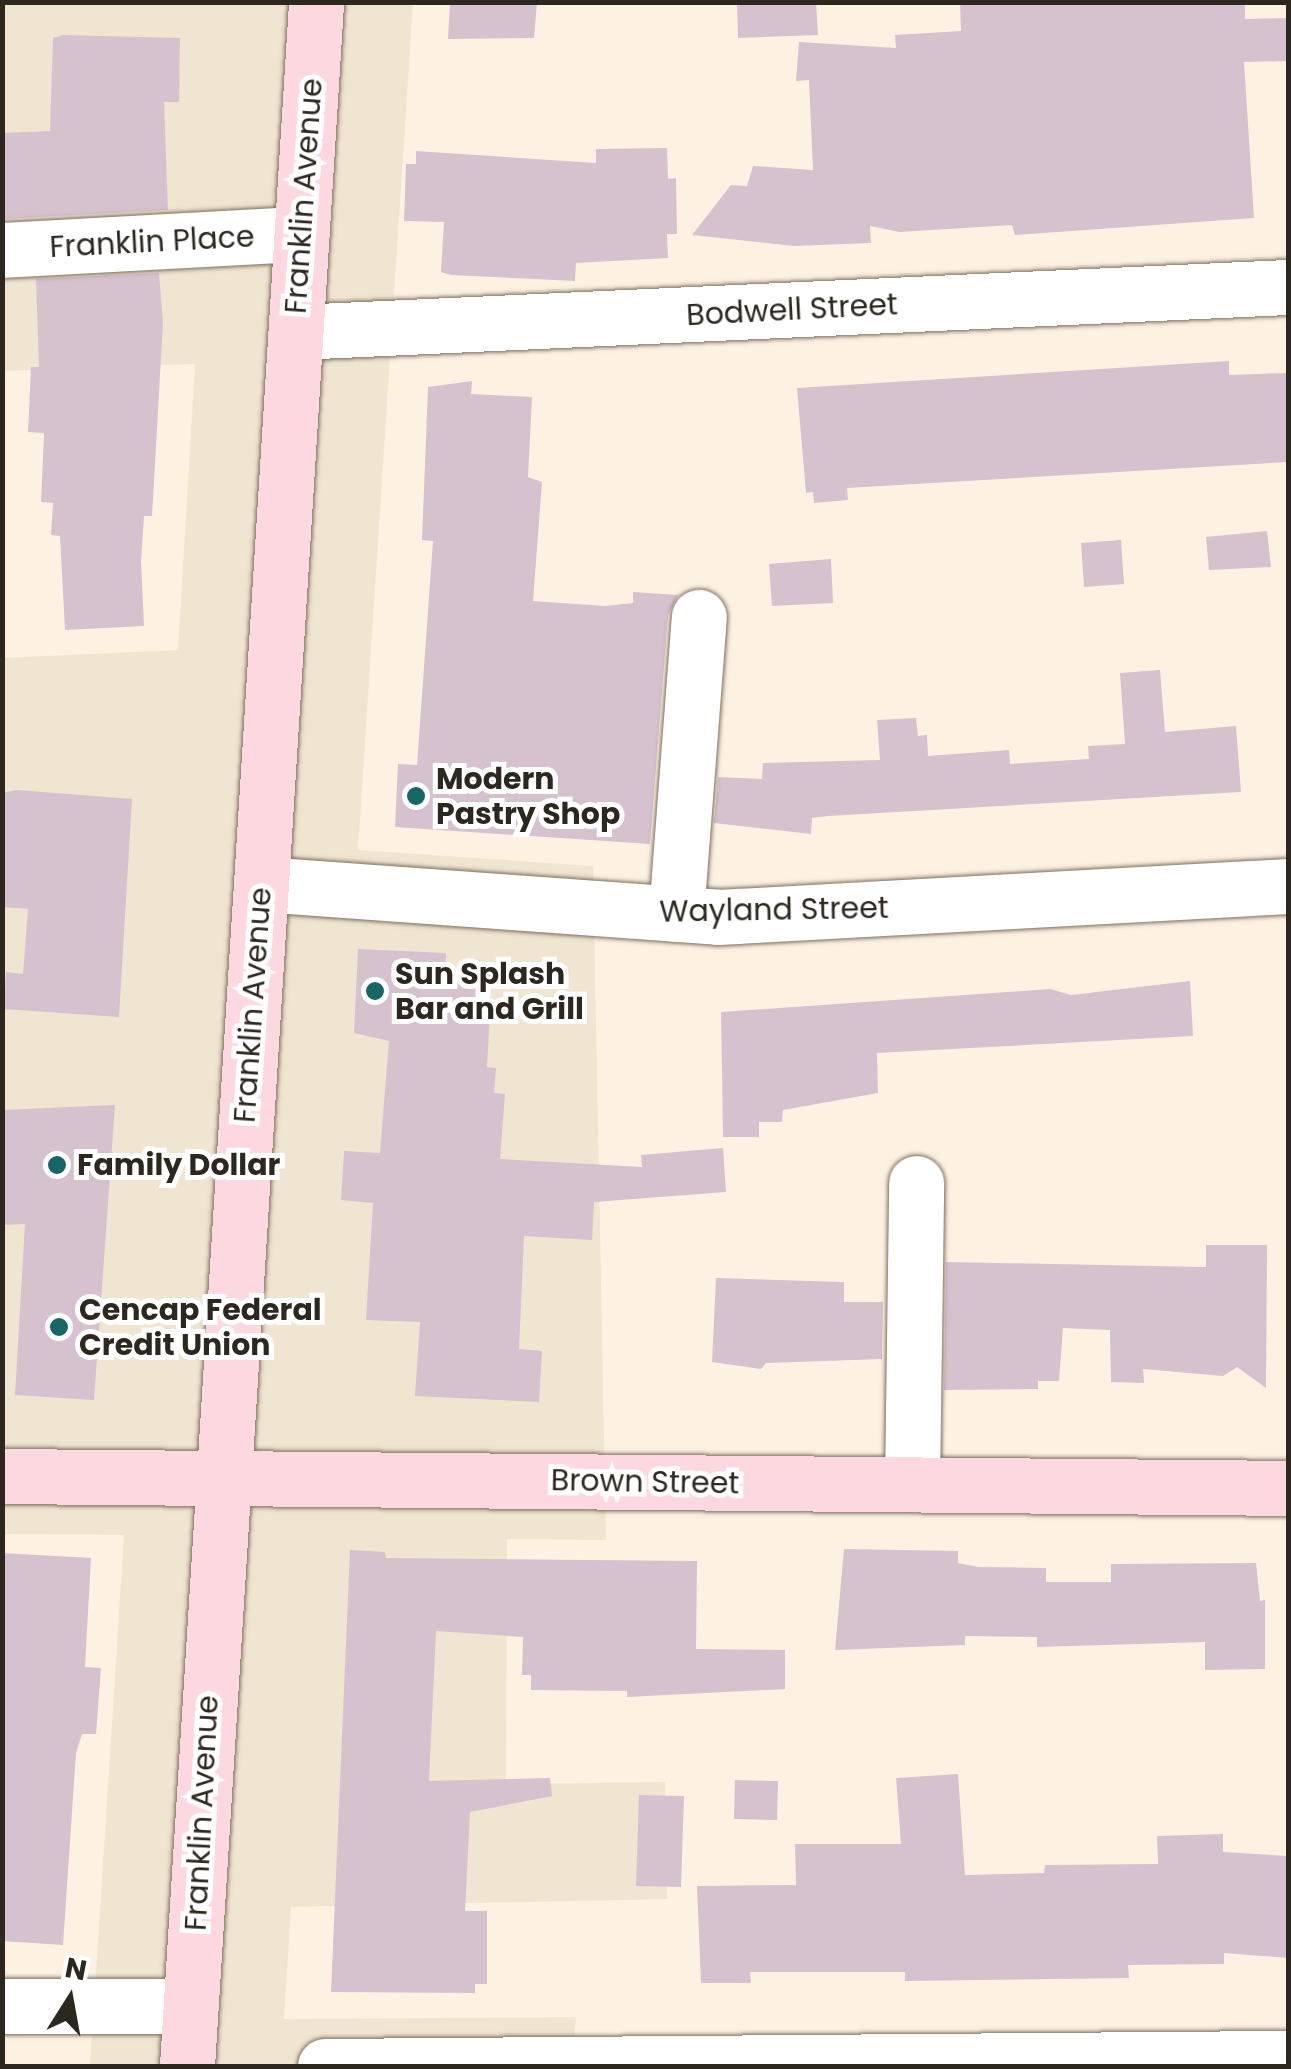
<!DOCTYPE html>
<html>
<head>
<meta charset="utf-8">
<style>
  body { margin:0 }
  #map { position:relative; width:1291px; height:2069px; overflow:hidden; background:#fdf2e2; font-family:Poppins,sans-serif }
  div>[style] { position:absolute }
  .commercial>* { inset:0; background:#f0e5d0 }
  .building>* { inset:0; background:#d6c1cf }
  .roads { filter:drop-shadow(0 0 2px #7c705e) drop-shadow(0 0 2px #7c705e) }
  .minor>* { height:55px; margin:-27.5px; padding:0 27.5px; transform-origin:27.5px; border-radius:27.5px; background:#fff }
  .major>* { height:55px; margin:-27.5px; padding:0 27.5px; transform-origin:27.5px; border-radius:27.5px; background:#fdd8e1 }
  .dots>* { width:28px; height:28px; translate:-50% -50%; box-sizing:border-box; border:5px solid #fff; border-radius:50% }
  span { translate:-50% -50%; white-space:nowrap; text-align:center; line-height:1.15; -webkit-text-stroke:10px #fff; paint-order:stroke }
  .street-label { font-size:30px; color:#2c271f }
  .poi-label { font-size:30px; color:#2c271f; font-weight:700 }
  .left { translate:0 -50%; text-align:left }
  .frame { position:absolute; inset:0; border:5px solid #2c271f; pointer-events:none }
  .north { position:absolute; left:20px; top:1949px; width:100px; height:100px; -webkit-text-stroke:8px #fff; paint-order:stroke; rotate:11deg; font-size:28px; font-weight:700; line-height:40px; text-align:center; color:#2c271f }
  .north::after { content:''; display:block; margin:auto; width:35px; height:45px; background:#2c271f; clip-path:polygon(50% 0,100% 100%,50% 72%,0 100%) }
</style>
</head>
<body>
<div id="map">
  <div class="commercial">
    <div style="clip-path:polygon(3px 3px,413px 3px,358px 850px,593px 866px,606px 1540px,507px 1539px,506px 1784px,665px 1782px,667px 1899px,291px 1907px,284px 2019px,576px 2017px,572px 2066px,90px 2066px,124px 1535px,3px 1534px,2px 658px,178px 650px,195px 364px,3px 371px)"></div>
  </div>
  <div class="building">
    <div style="clip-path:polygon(450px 2px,537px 2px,534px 38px,448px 39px)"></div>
    <div style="clip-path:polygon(737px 2px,816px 2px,818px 35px,738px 38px)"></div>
    <div style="clip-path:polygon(960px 2px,1245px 2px,1245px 19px,1288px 18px,1288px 61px,1244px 62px,1254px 218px,1015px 235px,1012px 225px,900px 232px,870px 226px,871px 243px,794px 246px,692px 235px,731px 185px,747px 186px,753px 166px,813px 170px,809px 80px,796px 81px,799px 42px,896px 48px,895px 35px,961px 31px)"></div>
    <div style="clip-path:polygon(63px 35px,180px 38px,179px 102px,164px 102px,168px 210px,2px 219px,2px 133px,50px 131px,53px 38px)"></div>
    <div style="clip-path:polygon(667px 148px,668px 179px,676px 178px,677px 234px,667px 234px,668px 258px,576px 263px,575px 281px,451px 275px,441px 272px,444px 222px,404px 221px,406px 164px,416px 164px,416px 151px,596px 163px,596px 149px)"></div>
    <div style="clip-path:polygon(159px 273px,163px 323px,152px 516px,144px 516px,141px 561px,144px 626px,65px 630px,60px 536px,51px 535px,53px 503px,41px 502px,44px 433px,28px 432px,31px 367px,39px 367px,36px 279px)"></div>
    <div style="clip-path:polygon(1229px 361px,1229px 375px,1288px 373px,1288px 462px,847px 488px,848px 500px,814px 503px,813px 492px,806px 493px,797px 388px)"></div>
    <div style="clip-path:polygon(472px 381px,471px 394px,532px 397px,528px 477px,542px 482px,533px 601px,605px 606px,633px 603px,633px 592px,678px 595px,668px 615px,650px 844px,395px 827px,398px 764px,417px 765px,433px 541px,422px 540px,428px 387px)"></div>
    <div style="clip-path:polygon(1267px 531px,1271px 567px,1209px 570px,1206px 537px)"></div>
    <div style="clip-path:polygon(1121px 540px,1124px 584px,1084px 587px,1081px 543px)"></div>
    <div style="clip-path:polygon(831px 559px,833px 603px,772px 606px,769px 564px)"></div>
    <div style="clip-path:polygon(1160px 670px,1165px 732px,1236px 726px,1241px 792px,828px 816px,812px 818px,811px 834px,714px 823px,718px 777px,762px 779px,763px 763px,880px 760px,877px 720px,916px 718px,918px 736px,927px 735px,928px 756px,1009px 750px,1010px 764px,1089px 759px,1088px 746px,1125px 744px,1120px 673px)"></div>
    <div style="clip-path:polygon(17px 790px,132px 799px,119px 1017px,4px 1009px,6px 972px,23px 974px,28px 909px,2px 907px,2px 793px)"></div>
    <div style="clip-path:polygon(358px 949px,446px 953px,445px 971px,492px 974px,487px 1067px,496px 1068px,494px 1093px,505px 1094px,500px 1159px,642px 1167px,641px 1155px,723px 1148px,726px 1192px,594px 1202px,592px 1240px,524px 1236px,519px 1349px,542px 1351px,539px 1402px,415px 1396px,420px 1322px,366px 1320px,373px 1203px,341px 1200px,344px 1151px,380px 1153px,389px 1041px,354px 1033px)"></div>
    <div style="clip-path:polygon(1190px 981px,1193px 1036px,877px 1053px,878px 1093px,783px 1110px,782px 1122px,759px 1122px,759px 1137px,723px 1137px,721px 1012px,1050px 989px,1071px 995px)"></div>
    <div style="clip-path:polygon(115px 1105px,94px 1400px,15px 1395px,25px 1224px,2px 1225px,2px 1110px)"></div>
    <div style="clip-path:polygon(1206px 1245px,1267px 1245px,1266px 1388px,1237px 1367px,1223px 1376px,1143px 1369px,1144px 1383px,1111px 1382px,1110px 1330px,1063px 1328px,1059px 1381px,1038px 1381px,1038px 1389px,944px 1390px,946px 1262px,1206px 1267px)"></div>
    <div style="clip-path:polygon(716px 1278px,844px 1282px,844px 1302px,883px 1302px,882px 1359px,766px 1363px,761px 1369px,712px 1362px)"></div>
    <div style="clip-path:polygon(844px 1549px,958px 1551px,958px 1563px,978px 1567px,1046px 1568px,1046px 1582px,1111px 1582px,1111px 1564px,1256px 1563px,1260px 1601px,1265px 1600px,1265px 1669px,1205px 1670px,1205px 1642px,1037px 1647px,1037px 1637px,965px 1636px,965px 1645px,835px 1650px)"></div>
    <div style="clip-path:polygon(350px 1550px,385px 1552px,386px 1558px,697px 1561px,696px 1649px,785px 1650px,785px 1689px,627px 1697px,627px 1691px,531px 1690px,531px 1675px,522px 1675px,523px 1637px,436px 1631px,429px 1781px,550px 1778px,552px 1796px,470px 1812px,465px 1911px,487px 1911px,487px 1984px,475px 1984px,475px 1993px,331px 1992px)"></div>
    <div style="clip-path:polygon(2px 1553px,91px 1558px,85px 1667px,101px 1668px,96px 1734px,82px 1734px,76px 1753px,63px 1945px,2px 1941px)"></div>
    <div style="clip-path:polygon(958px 1774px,965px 1875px,1044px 1873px,1045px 1865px,1158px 1864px,1157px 1836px,1223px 1834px,1223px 1852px,1288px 1856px,1288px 1958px,1224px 1953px,1224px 1964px,1128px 1965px,1129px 1978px,905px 1981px,905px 1972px,750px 1972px,751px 1983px,701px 1983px,697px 1886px,796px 1885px,795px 1844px,901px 1844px,896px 1778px)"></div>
    <div style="clip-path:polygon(735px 1780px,778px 1781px,777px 1820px,734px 1819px)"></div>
    <div style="clip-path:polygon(639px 1795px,684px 1796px,681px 1887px,636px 1886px)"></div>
  </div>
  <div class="roads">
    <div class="minor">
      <div style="left:2px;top:250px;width:300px;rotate:-3.1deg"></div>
      <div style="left:296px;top:332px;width:993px;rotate:-2.6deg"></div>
      <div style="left:261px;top:884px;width:458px;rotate:4.1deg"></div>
      <div style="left:718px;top:917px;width:571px;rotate:-3.11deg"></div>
      <div style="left:676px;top:914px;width:298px;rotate:-85.6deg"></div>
      <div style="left:912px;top:1484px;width:301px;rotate:-89.2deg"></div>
      <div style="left:2px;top:2006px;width:188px"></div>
      <div style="left:325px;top:2066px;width:963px;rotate:-0.48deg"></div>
    </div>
    <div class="major">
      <div style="left:2px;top:1476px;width:1286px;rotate:0.53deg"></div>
      <div style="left:187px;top:2066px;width:2068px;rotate:-86.42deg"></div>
    </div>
  </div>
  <div class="dots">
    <div style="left:416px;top:796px;background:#176665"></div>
    <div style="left:375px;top:991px;background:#176665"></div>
    <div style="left:57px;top:1165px;background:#176665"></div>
    <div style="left:59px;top:1327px;background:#176665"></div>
  </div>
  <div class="street-label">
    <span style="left:304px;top:196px;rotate:-86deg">Franklin Avenue</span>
    <span style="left:152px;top:242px;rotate:-3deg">Franklin Place</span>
    <span style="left:792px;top:310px;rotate:-3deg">Bodwell Street</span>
    <span style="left:774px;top:910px;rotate:-1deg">Wayland Street</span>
    <span style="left:253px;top:1005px;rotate:-86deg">Franklin Avenue</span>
    <span style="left:645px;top:1482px;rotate:1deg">Brown Street</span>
    <span style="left:202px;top:1813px;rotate:-87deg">Franklin Avenue</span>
  </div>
  <div class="poi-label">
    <span class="left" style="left:436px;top:796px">Modern<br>Pastry Shop</span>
    <span class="left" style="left:395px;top:991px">Sun Splash<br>Bar and Grill</span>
    <span class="left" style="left:77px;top:1165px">Family Dollar</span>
    <span class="left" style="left:79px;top:1327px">Cencap Federal<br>Credit Union</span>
  </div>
  <div class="frame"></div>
  <div class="north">N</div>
</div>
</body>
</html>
